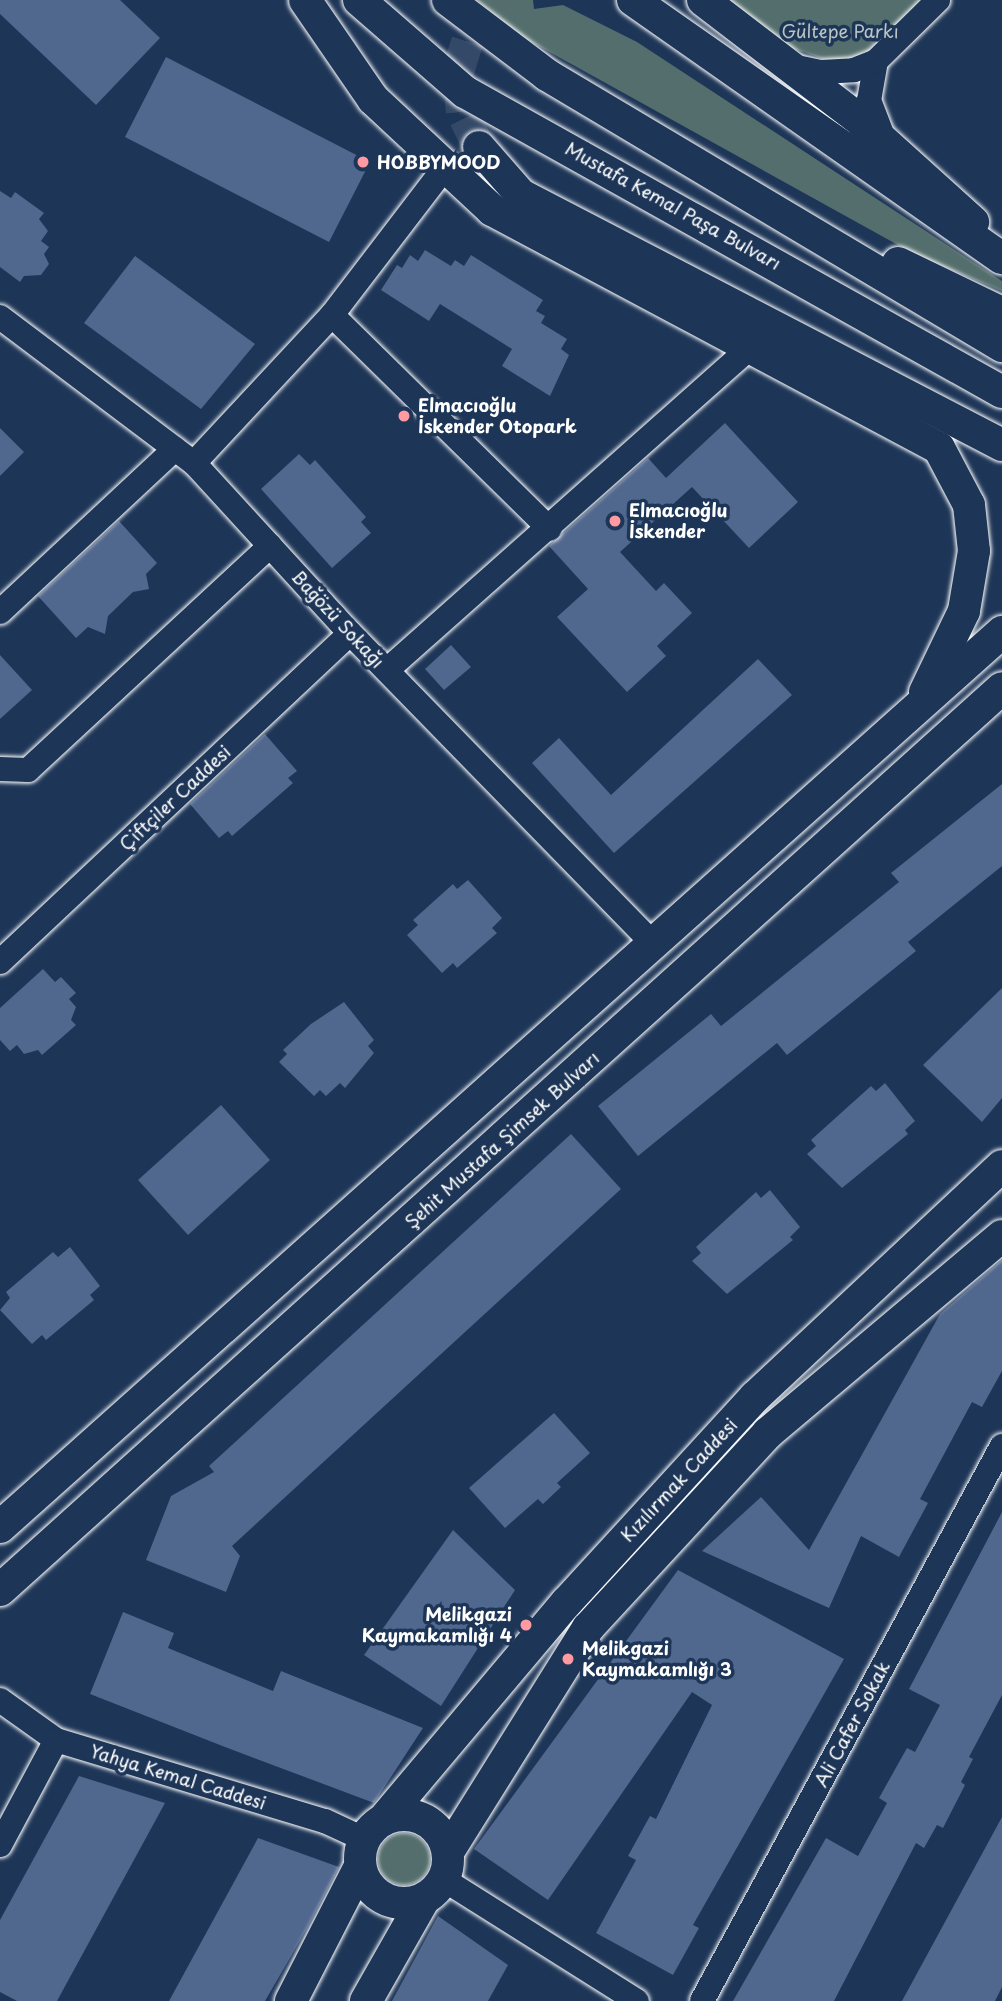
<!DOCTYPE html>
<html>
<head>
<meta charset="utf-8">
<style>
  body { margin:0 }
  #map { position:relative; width:1002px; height:2001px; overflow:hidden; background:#1d3557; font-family:"Playpen Sans",sans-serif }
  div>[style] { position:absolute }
  .green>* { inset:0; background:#536e6c }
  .round { border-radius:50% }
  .building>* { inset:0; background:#50678e }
  .major-tunnel>* { height:32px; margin-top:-16px; transform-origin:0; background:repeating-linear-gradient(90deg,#344968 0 32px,transparent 0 48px) }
  .roads { filter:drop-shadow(0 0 2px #fff) drop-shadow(0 0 2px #fff) }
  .minor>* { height:24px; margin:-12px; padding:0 12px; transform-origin:12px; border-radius:12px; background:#1d3557 }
  .major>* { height:32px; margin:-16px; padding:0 16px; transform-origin:16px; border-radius:16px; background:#1d3557 }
  .major>.ring { margin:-16px; padding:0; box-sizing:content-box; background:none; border:32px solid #1d3557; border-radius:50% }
  .dots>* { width:19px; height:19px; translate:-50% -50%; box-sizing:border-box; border:4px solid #1d3557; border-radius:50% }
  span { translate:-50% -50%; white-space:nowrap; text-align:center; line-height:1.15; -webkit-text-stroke:7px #1d3557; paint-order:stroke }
  .park-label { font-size:18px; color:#bac5c4 }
  .poi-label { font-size:18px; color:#fff; font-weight:700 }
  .left { translate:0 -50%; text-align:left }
  .right { translate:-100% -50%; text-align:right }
  .street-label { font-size:18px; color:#fff }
</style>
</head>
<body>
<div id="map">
  <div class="green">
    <div style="clip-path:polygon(477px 0,533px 0,534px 9px,563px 5px,637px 42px,1002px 281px,1002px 291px,916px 255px,519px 35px)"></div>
    <div style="clip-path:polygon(711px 0,920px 0,883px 44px,841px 65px,760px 37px)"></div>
    <div class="round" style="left:378px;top:1833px;width:52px;height:52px"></div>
  </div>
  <div class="building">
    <div style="clip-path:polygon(0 0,120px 0,160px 38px,96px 105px,0 14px)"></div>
    <div style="clip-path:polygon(166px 57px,370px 162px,329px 242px,125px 137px)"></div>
    <div style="clip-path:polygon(0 191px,11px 198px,15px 192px,44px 213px,39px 219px,48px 231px,41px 241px,49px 247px,44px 254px,49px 264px,41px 275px,24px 276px,20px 282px,0 267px)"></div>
    <div style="clip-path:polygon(425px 250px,451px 266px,455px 260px,464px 266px,471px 255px,543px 300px,536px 311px,545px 316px,541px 323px,567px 339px,561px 349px,569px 355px,550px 396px,502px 366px,512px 349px,485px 332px,440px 304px,429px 321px,381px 290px,397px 265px,402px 268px,410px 255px,418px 261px)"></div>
    <div style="clip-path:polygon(135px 256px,255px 344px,201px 409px,84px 323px)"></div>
    <div style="clip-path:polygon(725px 423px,798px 502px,749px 548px,692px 487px,620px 552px,656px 591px,664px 583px,692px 613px,657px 646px,666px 656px,627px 692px,557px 617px,588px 589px,549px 546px,648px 458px,666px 478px)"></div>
    <div style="clip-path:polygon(0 428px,24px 452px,0 476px)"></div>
    <div style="clip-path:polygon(299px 454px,310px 465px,315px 460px,366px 517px,361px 522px,371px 533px,332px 568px,261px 489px)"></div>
    <div style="clip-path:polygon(119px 521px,157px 563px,146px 574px,149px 589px,133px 592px,108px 616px,105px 634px,88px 627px,76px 638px,38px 596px)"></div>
    <div style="clip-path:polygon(451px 645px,471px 667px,444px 690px,425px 669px)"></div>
    <div style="clip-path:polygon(0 655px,32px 690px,0 719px)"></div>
    <div style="clip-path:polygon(758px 659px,792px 695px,614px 853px,532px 763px,559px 738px,611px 795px)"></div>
    <div style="clip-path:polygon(265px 734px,297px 771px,288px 778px,293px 783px,232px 836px,228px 831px,219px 838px,190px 804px)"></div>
    <div style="clip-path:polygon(1002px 784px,1002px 866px,908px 942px,916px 951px,787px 1055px,777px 1043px,638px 1156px,598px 1106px,711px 1014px,721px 1026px,899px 882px,891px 873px)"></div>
    <div style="clip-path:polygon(468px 880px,502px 918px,492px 928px,497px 933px,457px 968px,453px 963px,442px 973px,407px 935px,418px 925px,413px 920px,453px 884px,457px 889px)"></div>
    <div style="clip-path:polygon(43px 969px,55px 982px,61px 977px,76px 993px,69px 999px,76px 1007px,71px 1020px,76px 1025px,42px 1055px,38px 1050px,24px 1054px,17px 1045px,10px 1051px,0 1040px,0 1008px)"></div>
    <div style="clip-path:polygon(1002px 988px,1002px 1098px,982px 1122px,923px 1065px)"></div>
    <div style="clip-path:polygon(344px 1002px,374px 1040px,368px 1046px,374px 1053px,345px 1088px,340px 1083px,326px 1096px,320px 1090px,314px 1096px,279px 1062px,287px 1054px,283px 1050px,311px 1024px)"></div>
    <div style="clip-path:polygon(885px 1083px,915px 1121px,905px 1130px,908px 1134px,842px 1188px,807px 1154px,816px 1146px,811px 1140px,871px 1086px,876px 1091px)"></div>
    <div style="clip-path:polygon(221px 1105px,270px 1160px,188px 1235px,138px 1180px)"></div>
    <div style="clip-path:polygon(571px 1134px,621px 1189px,232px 1546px,240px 1556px,226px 1592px,146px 1560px,171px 1496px,214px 1472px,209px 1466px)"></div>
    <div style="clip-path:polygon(770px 1190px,800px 1227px,790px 1237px,793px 1240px,727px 1294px,692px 1261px,701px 1253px,696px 1247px,756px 1192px,761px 1198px)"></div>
    <div style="clip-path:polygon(70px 1247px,100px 1286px,90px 1295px,94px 1300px,46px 1340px,42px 1335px,32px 1344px,0 1310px,10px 1298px,6px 1292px,53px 1252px,58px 1257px)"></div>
    <div style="clip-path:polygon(1002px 1260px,1002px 1371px,982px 1407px,972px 1402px,920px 1499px,928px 1503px,899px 1557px,861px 1536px,829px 1608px,702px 1551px,761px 1497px,809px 1550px,940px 1314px)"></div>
    <div style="clip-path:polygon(554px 1413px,590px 1453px,557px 1483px,561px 1487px,543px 1504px,538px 1499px,505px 1528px,469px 1488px)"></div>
    <div style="clip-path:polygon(1002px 1512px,1002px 1695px,969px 1757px,973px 1759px,961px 1782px,965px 1785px,943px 1828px,937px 1825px,924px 1848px,916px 1843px,834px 2001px,733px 2001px,826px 1838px,858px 1856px,887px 1803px,879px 1798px,907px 1748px,915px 1752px,940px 1705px,909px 1689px)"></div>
    <div style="clip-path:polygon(453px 1530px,515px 1590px,441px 1706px,364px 1655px)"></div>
    <div style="clip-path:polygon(678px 1570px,844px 1659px,693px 1925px,699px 1928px,673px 1975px,596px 1933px,636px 1860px,628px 1856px,650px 1816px,656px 1819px,712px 1705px,692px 1692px,548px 1900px,474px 1849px)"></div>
    <div style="clip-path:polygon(123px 1612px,174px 1633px,168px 1648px,273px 1691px,281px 1671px,423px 1728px,374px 1803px,225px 1747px,90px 1694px)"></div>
    <div style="clip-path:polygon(79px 1776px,165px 1803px,57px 2001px,17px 2001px,0 1992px,0 1920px)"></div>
    <div style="clip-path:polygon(1002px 1817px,1002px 1987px,995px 2001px,902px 2001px)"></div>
    <div style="clip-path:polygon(258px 1838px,339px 1867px,306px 1930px,265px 2001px,169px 2001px)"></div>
    <div style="clip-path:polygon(438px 1916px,508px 1965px,488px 2001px,392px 2001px)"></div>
  </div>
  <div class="major-tunnel">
    <div style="left:479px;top:147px;width:39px;rotate:-116deg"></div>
    <div style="left:462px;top:112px;width:40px;rotate:-95.7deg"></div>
    <div style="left:458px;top:72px;width:39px;rotate:-73deg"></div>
    <div style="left:469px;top:35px;width:45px;rotate:-50.4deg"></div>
  </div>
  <div class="roads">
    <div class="minor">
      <div style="left:876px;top:61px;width:40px;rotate:100deg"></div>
      <div style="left:869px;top:100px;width:39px;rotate:69deg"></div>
      <div style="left:792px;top:66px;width:30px;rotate:12deg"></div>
      <div style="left:821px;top:72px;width:33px;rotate:-3deg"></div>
      <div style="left:854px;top:70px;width:24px;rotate:-22deg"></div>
      <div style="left:876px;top:61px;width:87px;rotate:-44.5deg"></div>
      <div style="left:332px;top:315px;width:305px;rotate:44.5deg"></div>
      <div style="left:0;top:317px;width:243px;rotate:37deg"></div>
      <div style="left:194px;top:463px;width:231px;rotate:47.5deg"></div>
      <div style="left:350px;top:633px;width:436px;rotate:45.7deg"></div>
      <div style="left:194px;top:463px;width:202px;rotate:-47deg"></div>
      <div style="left:332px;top:315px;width:183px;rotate:-52.6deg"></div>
      <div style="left:0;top:612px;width:239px;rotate:-43deg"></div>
      <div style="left:387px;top:670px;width:485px;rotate:-41.6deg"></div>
      <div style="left:0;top:769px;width:28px;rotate:2deg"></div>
      <div style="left:28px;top:770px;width:330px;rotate:-42.8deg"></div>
      <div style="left:0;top:962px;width:480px;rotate:-43.2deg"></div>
      <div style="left:0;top:1700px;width:69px;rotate:35.5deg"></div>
      <div style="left:56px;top:1740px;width:281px;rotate:16.8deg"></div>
      <div style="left:325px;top:1821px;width:43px;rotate:24.8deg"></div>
      <div style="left:0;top:1845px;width:119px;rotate:-61.9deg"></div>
      <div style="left:443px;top:1879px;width:229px;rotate:32.2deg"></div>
      <div style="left:702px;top:2001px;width:631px;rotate:-61.61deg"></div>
    </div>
    <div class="major">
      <div style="left:305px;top:0;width:120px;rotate:55.5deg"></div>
      <div style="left:373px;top:99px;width:163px;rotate:43deg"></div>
      <div style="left:492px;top:210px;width:506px;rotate:28.03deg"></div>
      <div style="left:939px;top:448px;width:64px;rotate:62.2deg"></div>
      <div style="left:969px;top:505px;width:46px;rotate:83.8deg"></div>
      <div style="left:974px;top:551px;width:61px;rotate:99.5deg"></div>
      <div style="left:964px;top:611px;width:90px;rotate:115.7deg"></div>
      <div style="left:359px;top:0;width:140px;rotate:41deg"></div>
      <div style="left:465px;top:92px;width:615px;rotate:29.19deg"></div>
      <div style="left:448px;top:0;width:124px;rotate:37.1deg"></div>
      <div style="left:547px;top:75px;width:530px;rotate:30.78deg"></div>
      <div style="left:633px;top:0;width:450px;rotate:35deg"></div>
      <div style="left:703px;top:0;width:199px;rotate:37.4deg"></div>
      <div style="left:861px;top:121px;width:151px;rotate:42deg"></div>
      <div style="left:479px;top:147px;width:64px;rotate:48.8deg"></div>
      <div style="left:521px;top:195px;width:542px;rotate:27.46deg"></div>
      <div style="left:898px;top:263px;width:115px;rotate:25.7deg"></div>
      <div style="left:0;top:1527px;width:1344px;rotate:-41.77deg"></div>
      <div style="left:0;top:1590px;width:1348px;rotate:-41.99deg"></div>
      <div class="ring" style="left:360px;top:1815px;width:56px;height:56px"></div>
      <div style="left:384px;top:1819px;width:284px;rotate:-49.9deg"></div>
      <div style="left:567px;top:1602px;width:278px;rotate:-47.5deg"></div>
      <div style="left:755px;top:1397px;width:338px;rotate:-43.1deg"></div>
      <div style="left:448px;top:1852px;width:264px;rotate:-58deg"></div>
      <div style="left:588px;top:1628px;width:265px;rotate:-47.3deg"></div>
      <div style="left:768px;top:1433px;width:306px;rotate:-40.1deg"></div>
      <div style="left:291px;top:2001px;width:152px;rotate:-62.9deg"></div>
      <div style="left:366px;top:2001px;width:117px;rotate:-60.4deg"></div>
    </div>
  </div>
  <div class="dots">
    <div style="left:363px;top:162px;background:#ff9aa2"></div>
    <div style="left:404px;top:416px;background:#ff9aa2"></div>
    <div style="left:615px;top:521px;background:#ff9aa2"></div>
    <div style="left:526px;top:1625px;background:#ff9aa2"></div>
    <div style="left:568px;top:1659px;background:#ff9aa2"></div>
  </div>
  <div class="park-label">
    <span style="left:840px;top:31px">Gültepe Parkı</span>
  </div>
  <div class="poi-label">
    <span class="left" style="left:377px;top:162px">HOBBYMOOD</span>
    <span class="left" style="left:418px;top:416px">Elmacıoğlu<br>İskender Otopark</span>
    <span class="left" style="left:629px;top:521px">Elmacıoğlu<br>İskender</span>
    <span class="right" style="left:512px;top:1625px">Melikgazi<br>Kaymakamlığı 4</span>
    <span class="left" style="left:582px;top:1659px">Melikgazi<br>Kaymakamlığı 3</span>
  </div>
  <div class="street-label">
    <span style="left:673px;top:206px;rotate:29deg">Mustafa Kemal Paşa Bulvarı</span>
    <span style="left:338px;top:619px;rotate:47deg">Bağözü Sokağı</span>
    <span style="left:175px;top:798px;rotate:-43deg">Çiftçiler Caddesi</span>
    <span style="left:502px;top:1140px;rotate:-42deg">Şehit Mustafa Şimsek Bulvarı</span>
    <span style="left:679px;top:1480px;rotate:-47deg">Kızılırmak Caddesi</span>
    <span style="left:852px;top:1724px;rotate:-62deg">Ali Cafer Sokak</span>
    <span style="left:178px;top:1777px;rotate:17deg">Yahya Kemal Caddesi</span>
  </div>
</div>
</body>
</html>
